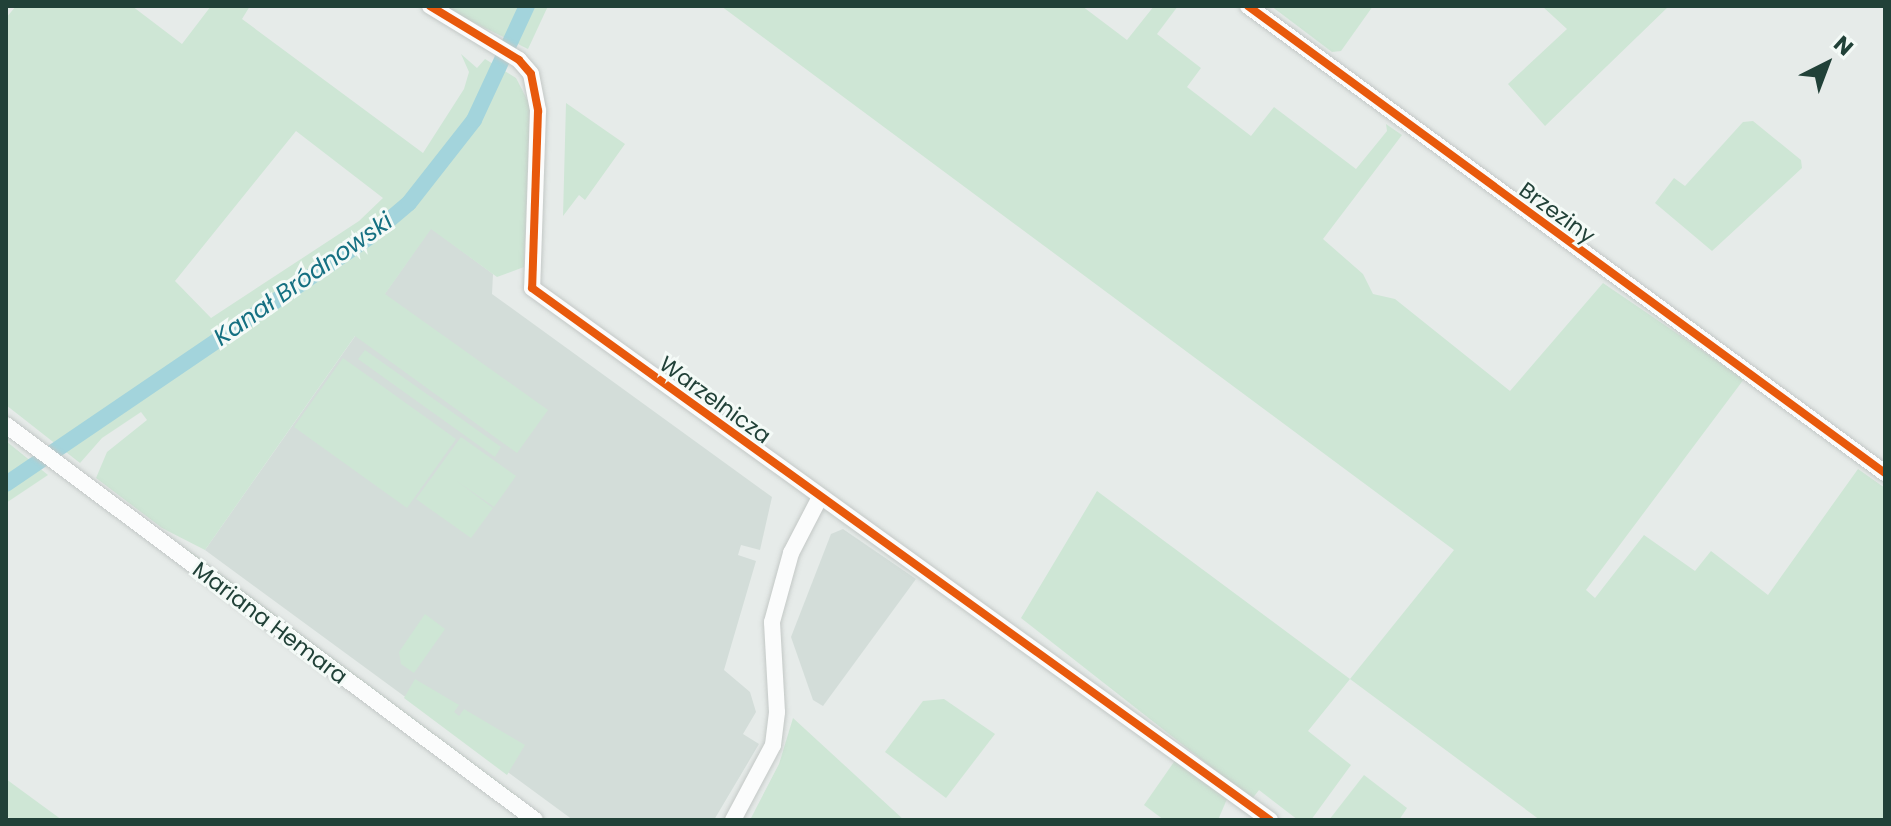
<!DOCTYPE html>
<html>
<head>
<meta charset="utf-8">
<style>
  body { margin:0 }
  #map { position:relative; width:1891px; height:826px; overflow:hidden; background:#e6ebe9; font-family:Poppins,sans-serif }
  div>[style] { position:absolute }
  .built>* { inset:0; background:#d3ddd9 }
  .green>* { inset:0; background:#cee6d5 }
  .canal>* { height:16px; margin:-8px; padding:0 8px; transform-origin:8px; border-radius:8px; background:#a3d4dc }
  .roads { filter:drop-shadow(0 0 2px #c3c8c6) drop-shadow(0 0 2px #c3c8c6) }
  .street>* { height:16px; margin:-8px; padding:0 8px; transform-origin:8px; border-radius:8px; background:#fbfcfc }
  .cycleway>* { height:8px; margin:-4px; padding:0 4px; transform-origin:4px; border-radius:4px; background:#e8590c }
  span { translate:-50% -50%; white-space:nowrap; text-align:center; line-height:1.15; -webkit-text-stroke:6px #f4faf7; paint-order:stroke }
  .street-label { font-size:22px; color:#214138 }
  .water-label { font-size:24px; color:#157082; font-style:italic }
  .frame { position:absolute; inset:0; border:8px solid #214138; pointer-events:none }
  .north { position:absolute; left:1787px; top:24px; width:80px; height:80px; -webkit-text-stroke:6px #f4faf7; paint-order:stroke; rotate:42deg; font-size:22px; font-weight:700; line-height:32px; text-align:center; color:#214138 }
  .north::after { content:''; display:block; margin:auto; width:28px; height:36px; background:#214138; clip-path:polygon(50% 0,100% 100%,50% 72%,0 100%) }
</style>
</head>
<body>
<div id="map">
  <div class="built">
    <div style="clip-path:polygon(431px 228px,493px 274px,492px 294px,772px 497px,760px 550px,741px 545px,738px 555px,756px 561px,724px 670px,750px 692px,756px 712px,743px 734px,759px 744px,714px 820px,573px 820px,205px 550px)"></div>
    <div style="clip-path:polygon(843px 529px,916px 579px,823px 706px,813px 700px,791px 637px,831px 534px)"></div>
  </div>
  <div class="green">
    <div style="clip-path:polygon(evenodd,16px 6px,132px 6px,182px 44px,211px 6px,250px 6px,242px 19px,423px 153px,464px 89px,469px 72px,461px 54px,477px 68px,485px 59px,516px 78px,530px 105px,524px 267px,497px 277px,431px 229px,385px 294px,548px 410px,517px 453px,355px 336px,205px 550px,162px 528px,96px 478px,107px 452px,147px 420px,141px 412px,102px 438px,80px 463px,6px 405px,6px 18px,16px 6px,296px 131px,383px 198px,359px 221px,211px 318px,175px 281px,296px 131px)"></div>
    <div style="clip-path:polygon(440px 6px,548px 6px,528px 49px)"></div>
    <div style="clip-path:polygon(721px 6px,1082px 6px,1127px 40px,1154px 6px,1178px 6px,1157px 34px,1201px 68px,1187px 87px,1251px 136px,1274px 107px,1356px 169px,1387px 131px,1386px 124px,1402px 135px,1323px 239px,1363px 274px,1373px 294px,1395px 299px,1510px 391px,1603px 283px,1744px 379px,1586px 590px,1595px 598px,1644px 535px,1695px 571px,1711px 551px,1768px 595px,1858px 469px,1885px 488px,1885px 820px,1540px 820px,1350px 679px,1308px 731px,1351px 765px,1311px 820px,1298px 820px,1259px 790px,1252px 799px,1021px 618px,1097px 491px,1350px 679px,1454px 550px)"></div>
    <div style="clip-path:polygon(1271px 6px,1373px 6px,1341px 51px,1332px 52px)"></div>
    <div style="clip-path:polygon(1542px 6px,1669px 6px,1545px 126px,1508px 84px,1567px 29px)"></div>
    <div style="clip-path:polygon(566px 103px,625px 144px,585px 200px,579px 195px,563px 216px)"></div>
    <div style="clip-path:polygon(1753px 121px,1801px 160px,1802px 168px,1712px 251px,1655px 203px,1674px 178px,1685px 186px,1743px 122px)"></div>
    <div style="clip-path:polygon(365px 350px,501px 447px,495px 457px,358px 359px)"></div>
    <div style="clip-path:polygon(343px 358px,456px 439px,407px 508px,294px 427px)"></div>
    <div style="clip-path:polygon(461px 437px,516px 476px,494px 507px,457px 481px,493px 508px,471px 538px,416px 499px)"></div>
    <div style="clip-path:polygon(6px 441px,48px 475px,6px 503px)"></div>
    <div style="clip-path:polygon(164px 535px,194px 554px,520px 798px,517px 798px)"></div>
    <div style="clip-path:polygon(425px 614px,445px 629px,414px 673px,401px 664px,399px 652px)"></div>
    <div style="clip-path:polygon(415px 679px,459px 705px,454px 712px,459px 716px,464px 709px,525px 745px,507px 775px,404px 698px)"></div>
    <div style="clip-path:polygon(944px 699px,995px 734px,946px 798px,885px 752px,923px 701px)"></div>
    <div style="clip-path:polygon(793px 718px,904px 820px,750px 820px,779px 764px)"></div>
    <div style="clip-path:polygon(1176px 759px,1227px 799px,1218px 820px,1164px 820px,1144px 805px)"></div>
    <div style="clip-path:polygon(1364px 775px,1407px 808px,1399px 820px,1329px 820px)"></div>
    <div style="clip-path:polygon(6px 779px,62px 820px,12px 820px,6px 815px)"></div>
  </div>
  <div class="canal">
    <div style="left:6px;top:484px;width:439px;rotate:-34.2deg"></div>
    <div style="left:369px;top:237px;width:52px;rotate:-40.4deg"></div>
    <div style="left:409px;top:203px;width:105px;rotate:-51.9deg"></div>
    <div style="left:474px;top:120px;width:126px;rotate:-65.1deg"></div>
  </div>
  <div class="roads">
    <div class="street">
      <div style="left:430px;top:6px;width:104px;rotate:31.2deg"></div>
      <div style="left:519px;top:60px;width:18px;rotate:49deg"></div>
      <div style="left:531px;top:74px;width:38px;rotate:79deg"></div>
      <div style="left:538px;top:111px;width:177px;rotate:91.9deg"></div>
      <div style="left:532px;top:288px;width:910px;rotate:35.79deg"></div>
      <div style="left:1248px;top:6px;width:790px;rotate:36.25deg"></div>
      <div style="left:6px;top:425px;width:660px;rotate:36.75deg"></div>
      <div style="left:733px;top:820px;width:85px;rotate:-61.9deg"></div>
      <div style="left:773px;top:745px;width:33px;rotate:-83deg"></div>
      <div style="left:777px;top:712px;width:90px;rotate:-93.2deg"></div>
      <div style="left:772px;top:622px;width:72px;rotate:-74.6deg"></div>
      <div style="left:791px;top:553px;width:63px;rotate:-62.6deg"></div>
    </div>
  </div>
  <div class="cycleway">
    <div style="left:430px;top:6px;width:104px;rotate:31.2deg"></div>
    <div style="left:519px;top:60px;width:18px;rotate:49deg"></div>
    <div style="left:531px;top:74px;width:38px;rotate:79deg"></div>
    <div style="left:538px;top:111px;width:177px;rotate:91.9deg"></div>
    <div style="left:532px;top:288px;width:910px;rotate:35.79deg"></div>
    <div style="left:1248px;top:6px;width:790px;rotate:36.25deg"></div>
  </div>
  <div class="street-label">
    <span style="left:1557px;top:213px;rotate:36deg">Brzeziny</span>
    <span style="left:715px;top:400px;rotate:36deg">Warzelnicza</span>
    <span style="left:270px;top:623px;rotate:37deg">Mariana Hemara</span>
  </div>
  <div class="water-label">
    <span style="left:303px;top:279px;rotate:-35deg">Kanał Bródnowski</span>
  </div>
  <div class="frame"></div>
  <div class="north">N</div>
</div>
</body>
</html>
